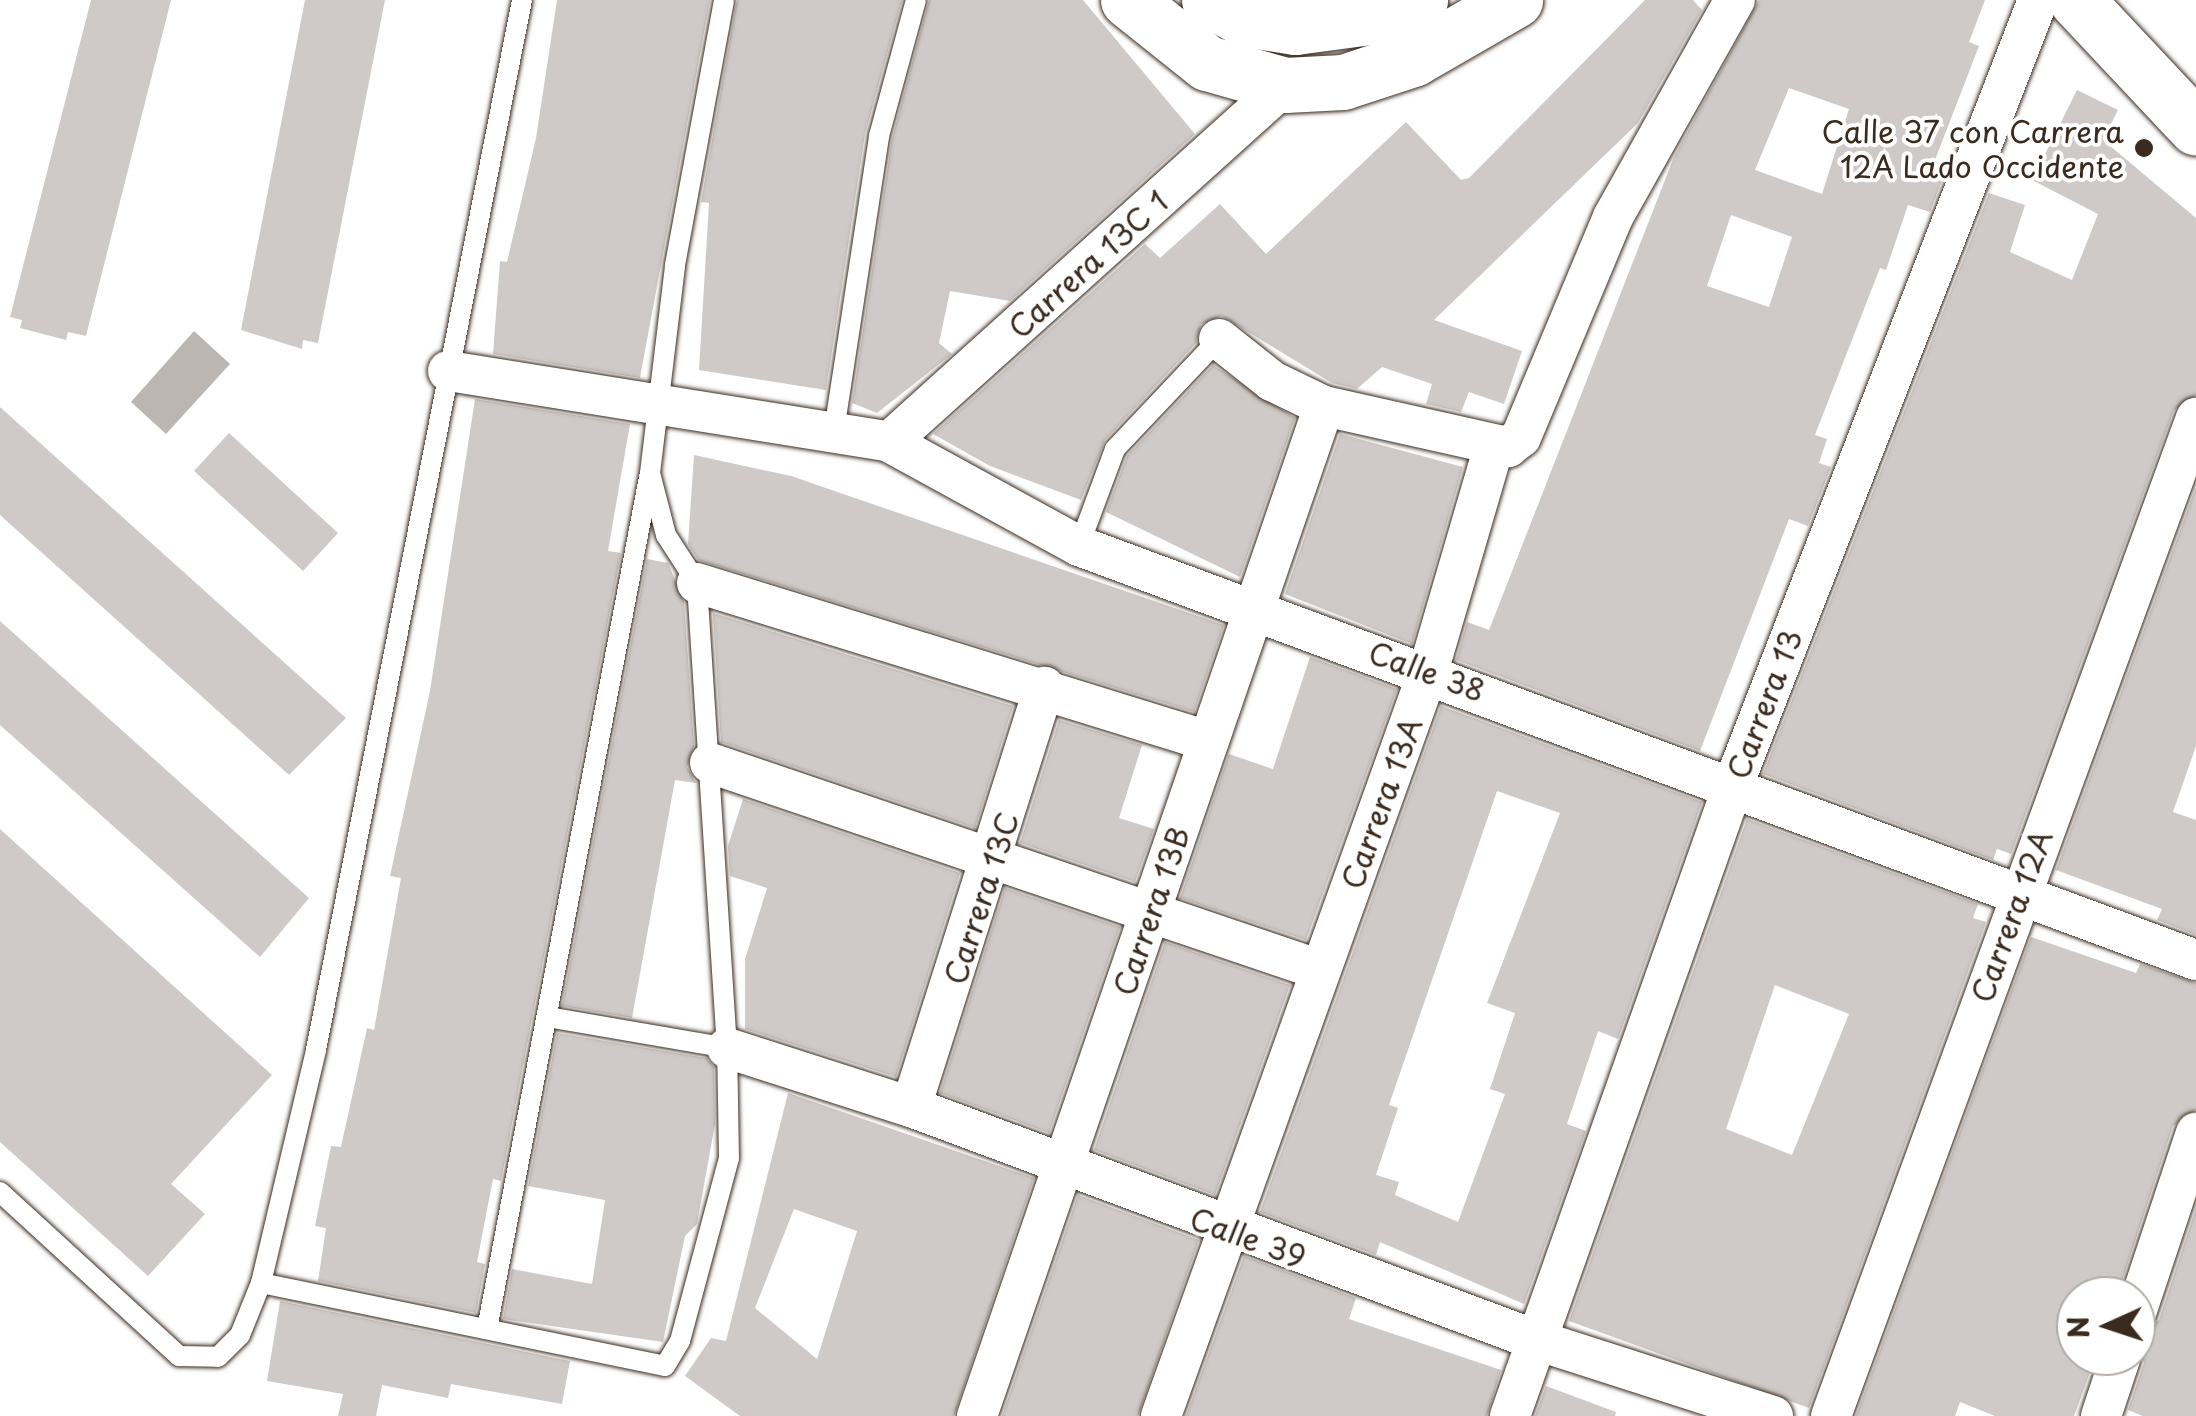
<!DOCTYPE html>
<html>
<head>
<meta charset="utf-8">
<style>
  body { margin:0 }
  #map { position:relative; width:2196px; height:1416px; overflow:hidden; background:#fff; font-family:"Playpen Sans",sans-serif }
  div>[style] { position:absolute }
  .water>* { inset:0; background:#bcb6b3 }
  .building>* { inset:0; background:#cfcac7 }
  .roads { filter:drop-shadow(0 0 2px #3b2a1e) drop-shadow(0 0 2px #3b2a1e) }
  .service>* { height:20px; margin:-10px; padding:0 10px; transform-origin:10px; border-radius:10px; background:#fff }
  .minor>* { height:40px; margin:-20px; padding:0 20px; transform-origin:20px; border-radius:20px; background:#fff }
  .secondary>* { height:55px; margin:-27.5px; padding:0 27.5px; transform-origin:27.5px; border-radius:27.5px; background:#fff }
  .dots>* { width:28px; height:28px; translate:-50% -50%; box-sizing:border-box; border:5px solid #fff; border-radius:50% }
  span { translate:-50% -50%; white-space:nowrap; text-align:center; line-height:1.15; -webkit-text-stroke:8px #fff; paint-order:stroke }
  .poi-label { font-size:30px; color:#3b2a1e }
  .right { translate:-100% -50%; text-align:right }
  .street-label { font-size:30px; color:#3b2a1e }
  .north { position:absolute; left:2056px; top:1276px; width:100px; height:100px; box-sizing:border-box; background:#fff; border:2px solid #b1aaa5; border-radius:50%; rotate:267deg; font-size:28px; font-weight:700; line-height:40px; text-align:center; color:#3b2a1e }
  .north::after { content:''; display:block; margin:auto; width:35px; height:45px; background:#3b2a1e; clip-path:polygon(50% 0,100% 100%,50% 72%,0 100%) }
</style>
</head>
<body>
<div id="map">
  <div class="water">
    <div style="clip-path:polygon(194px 331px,230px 364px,166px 434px,131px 402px)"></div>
  </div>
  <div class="building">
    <div style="clip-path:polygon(91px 0,171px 0,86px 336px,68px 332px,66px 340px,20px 328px,22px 320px,10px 317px)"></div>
    <div style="clip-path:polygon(305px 0,385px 0,318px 343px,303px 340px,302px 349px,241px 330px)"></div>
    <div style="clip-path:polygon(557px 0,710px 0,640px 378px,493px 354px,500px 261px,507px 262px,536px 138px)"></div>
    <div style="clip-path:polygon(737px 0,902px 0,865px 134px,826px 390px,699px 370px,709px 203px,701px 202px)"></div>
    <div style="clip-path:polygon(929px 0,1083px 0,1195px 134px,1010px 301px,950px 291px,939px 343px,952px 354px,877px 413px,852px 403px,892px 139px)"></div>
    <div style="clip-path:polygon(1645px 0,1693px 0,1702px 10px,1638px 123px,1434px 320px,1522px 351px,1504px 404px,1469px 392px,1461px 412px,1426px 404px,1432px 384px,1382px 367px,1357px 389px,1332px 383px,1222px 316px,1201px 324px,1196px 343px,1105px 440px,1081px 500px,990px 466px,933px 434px,1145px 244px,1160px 258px,1220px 204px,1266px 254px,1406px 122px,1461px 180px,1469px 178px)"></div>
    <div style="clip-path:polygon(evenodd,1759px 0,1985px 0,1969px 42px,1979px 46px,1930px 173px,1943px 178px,1930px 212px,1908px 205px,1886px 270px,1880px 268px,1815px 435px,1827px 439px,1819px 463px,1831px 467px,1808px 526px,1789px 519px,1700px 751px,1456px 660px,1467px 622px,1489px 630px,1674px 157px,1759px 0,1789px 88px,1849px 109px,1822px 194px,1755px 170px,1789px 88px,1759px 0,1731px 215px,1792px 237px,1769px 307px,1707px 286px,1731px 215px)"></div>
    <div style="clip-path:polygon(2077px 90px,2118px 110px,2103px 140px,2196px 218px,2196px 395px,2174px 410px,2011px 854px,1997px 849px,1993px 860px,1763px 774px,1989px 193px,2025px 205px,2010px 252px,2072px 280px,2098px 214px,2032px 180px)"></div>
    <div style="clip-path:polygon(1213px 365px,1295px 418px,1240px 577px,1106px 512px,1127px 456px)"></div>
    <div style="clip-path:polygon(475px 399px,630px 424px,608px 551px,621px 553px,501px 1181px,493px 1179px,477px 1262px,485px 1264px,476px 1313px,318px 1281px,326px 1228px,315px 1226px,331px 1146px,341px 1147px,367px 1028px,374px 1030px,401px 878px,390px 876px,430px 691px)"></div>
    <div style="clip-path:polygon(0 407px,346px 718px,289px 775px,0 515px)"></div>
    <div style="clip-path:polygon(229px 433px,338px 533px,303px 571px,194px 471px)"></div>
    <div style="clip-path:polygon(1340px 434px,1463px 467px,1412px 644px,1285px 594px)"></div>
    <div style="clip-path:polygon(694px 455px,791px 476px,1224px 625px,1194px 712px,698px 560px,688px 544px)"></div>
    <div style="clip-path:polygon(2196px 487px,2196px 746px,2173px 812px,2196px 820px,2196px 935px,2157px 920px,2162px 909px,2056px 870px)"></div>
    <div style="clip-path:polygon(647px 559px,668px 563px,684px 602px,694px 746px,687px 767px,696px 783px,675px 780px,632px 1018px,562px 1006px)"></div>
    <div style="clip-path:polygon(713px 613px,1013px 706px,975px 828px,721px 742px)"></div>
    <div style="clip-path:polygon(0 621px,309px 898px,260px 957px,0 725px)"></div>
    <div style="clip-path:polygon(1310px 657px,1397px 689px,1306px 940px,1180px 898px,1229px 754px,1273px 769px)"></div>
    <div style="clip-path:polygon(evenodd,1441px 706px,1702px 802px,1618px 1039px,1598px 1031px,1567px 1124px,1586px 1131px,1524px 1304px,1380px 1242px,1376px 1255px,1260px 1212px,1441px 706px,1497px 791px,1560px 813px,1487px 1003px,1515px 1013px,1490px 1089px,1505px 1094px,1458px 1222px,1395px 1195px,1399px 1182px,1376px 1175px,1398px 1108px,1389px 1105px,1497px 791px)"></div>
    <div style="clip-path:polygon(1059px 720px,1142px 745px,1119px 818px,1154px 829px,1135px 882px,1020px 843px)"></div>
    <div style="clip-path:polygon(743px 799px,960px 873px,896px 1077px,745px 1029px,745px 959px,767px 888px,730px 876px,728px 846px)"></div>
    <div style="clip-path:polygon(evenodd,1747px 819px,1978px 904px,1973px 918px,1986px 922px,1809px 1408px,1569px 1321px,1747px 819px,1775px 985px,1849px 1014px,1792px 1155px,1726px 1129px,1775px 985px)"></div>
    <div style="clip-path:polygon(0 829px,272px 1075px,171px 1184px,205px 1214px,148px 1276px,0 1142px)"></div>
    <div style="clip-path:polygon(1005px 888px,1120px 927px,1049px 1133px,940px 1093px)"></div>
    <div style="clip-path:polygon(2031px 937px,2136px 973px,2140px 964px,2196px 983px,2196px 1110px,2173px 1126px,2117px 1296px,2076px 1296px,2076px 1356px,2096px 1356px,2074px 1416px,1995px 1416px,1960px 1402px,1955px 1416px,1856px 1416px)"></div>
    <div style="clip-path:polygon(1165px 942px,1290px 985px,1215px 1195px,1094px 1150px)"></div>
    <div style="clip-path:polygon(557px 1033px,706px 1058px,714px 1067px,715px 1124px,697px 1224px,685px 1236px,663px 1342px,503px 1319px,512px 1269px,592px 1284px,605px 1200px,528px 1186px)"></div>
    <div style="clip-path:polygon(evenodd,788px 1093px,1034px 1178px,954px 1416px,740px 1416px,685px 1376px,711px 1338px,726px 1341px,788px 1093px,794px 1209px,857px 1231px,817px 1359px,755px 1308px,794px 1209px)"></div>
    <div style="clip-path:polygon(1078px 1195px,1199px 1240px,1138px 1416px,1002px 1416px)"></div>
    <div style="clip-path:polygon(2196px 1208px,2196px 1416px,2143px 1416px,2128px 1410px,2144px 1363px,2136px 1336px,2159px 1320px)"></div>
    <div style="clip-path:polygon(1244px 1256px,1356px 1298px,1349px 1319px,1501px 1370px,1487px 1416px,1186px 1416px)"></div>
    <div style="clip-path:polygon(280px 1301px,570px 1361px,562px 1404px,451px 1384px,448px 1398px,382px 1385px,376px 1416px,338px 1416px,343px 1394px,267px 1381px)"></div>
    <div style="clip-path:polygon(1546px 1386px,1616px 1412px,1615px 1416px,1535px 1416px)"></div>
  </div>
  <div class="roads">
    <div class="service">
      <div style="left:834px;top:431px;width:298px;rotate:-81.3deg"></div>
      <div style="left:879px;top:136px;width:141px;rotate:-74.8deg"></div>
      <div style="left:1079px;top:546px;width:103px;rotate:-69.6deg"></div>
      <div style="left:1115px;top:449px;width:151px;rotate:-46.6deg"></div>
      <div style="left:548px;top:1017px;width:182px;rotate:9.8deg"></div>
      <div style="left:0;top:1192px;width:243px;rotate:42.5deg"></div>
      <div style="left:179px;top:1356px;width:39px;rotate:1deg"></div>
      <div style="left:218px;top:1357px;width:31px;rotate:-45deg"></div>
      <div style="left:240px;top:1335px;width:56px;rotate:-68deg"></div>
      <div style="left:261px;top:1283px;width:239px;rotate:-76.7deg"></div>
      <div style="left:316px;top:1050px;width:1070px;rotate:-78.9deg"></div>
      <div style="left:261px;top:1283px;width:412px;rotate:11.6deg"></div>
      <div style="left:665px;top:1366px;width:29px;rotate:-59deg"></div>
      <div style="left:680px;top:1341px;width:189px;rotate:-75deg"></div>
      <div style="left:729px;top:1158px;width:110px;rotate:-91deg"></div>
      <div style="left:727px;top:1048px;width:466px;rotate:-93.7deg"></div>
      <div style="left:697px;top:583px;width:57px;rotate:-122.9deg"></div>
      <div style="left:666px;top:535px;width:64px;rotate:-104.5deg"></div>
      <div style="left:650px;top:473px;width:209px;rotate:-83.1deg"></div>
      <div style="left:675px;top:265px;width:269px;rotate:-79.5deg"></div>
      <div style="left:487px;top:1329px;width:867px;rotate:-79.23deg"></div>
    </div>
    <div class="minor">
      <div style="left:1219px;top:339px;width:68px;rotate:38.4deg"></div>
      <div style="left:1272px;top:381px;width:58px;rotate:25.7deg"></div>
      <div style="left:1324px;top:406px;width:189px;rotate:12.6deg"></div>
      <div style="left:1508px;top:447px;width:16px;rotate:-38deg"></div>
      <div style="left:1521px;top:437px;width:238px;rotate:-67.3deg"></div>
      <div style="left:1613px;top:217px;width:249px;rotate:-60.7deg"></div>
      <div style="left:448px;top:371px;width:447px;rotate:9.1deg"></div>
      <div style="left:889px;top:442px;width:217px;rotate:28.7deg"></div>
      <div style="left:1079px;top:546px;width:1191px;rotate:20.34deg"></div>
      <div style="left:889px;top:442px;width:533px;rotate:-42.04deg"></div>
      <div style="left:697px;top:583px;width:535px;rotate:17.18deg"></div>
      <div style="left:710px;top:763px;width:644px;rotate:18.74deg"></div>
      <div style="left:727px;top:1048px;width:193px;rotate:17.8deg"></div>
      <div style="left:911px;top:1107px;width:667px;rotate:20.45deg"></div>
      <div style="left:1536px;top:1340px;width:249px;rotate:17.8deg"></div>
      <div style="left:911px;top:1107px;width:441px;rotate:-72.4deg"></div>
      <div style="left:2136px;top:1313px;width:190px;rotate:-71.6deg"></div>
      <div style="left:977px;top:1416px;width:1068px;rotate:-71.04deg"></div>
      <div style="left:1161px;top:1416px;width:790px;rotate:-70.26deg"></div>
      <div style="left:1428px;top:672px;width:234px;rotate:-73.7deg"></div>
      <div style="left:1510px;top:1416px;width:671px;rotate:-70.51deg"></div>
      <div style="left:1734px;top:783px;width:840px;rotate:-68.78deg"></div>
      <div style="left:1831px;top:1416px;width:1063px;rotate:-69.91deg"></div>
      <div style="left:2101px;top:1416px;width:63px;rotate:-71.6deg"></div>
    </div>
    <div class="secondary">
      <div style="left:1128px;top:0;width:101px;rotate:38.6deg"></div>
      <div style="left:1207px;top:63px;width:81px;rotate:15.8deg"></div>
      <div style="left:1285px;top:85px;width:58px;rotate:-3deg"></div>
      <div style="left:1343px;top:82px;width:74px;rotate:-18.2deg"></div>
      <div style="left:1413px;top:59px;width:118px;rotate:-30deg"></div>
      <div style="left:1209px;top:0;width:40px;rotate:28deg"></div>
      <div style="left:1244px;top:19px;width:52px;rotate:8.9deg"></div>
      <div style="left:1295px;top:27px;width:106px;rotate:-7.6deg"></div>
      <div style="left:1400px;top:13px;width:24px;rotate:-33deg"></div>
      <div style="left:2076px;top:0;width:175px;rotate:46.8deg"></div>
    </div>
  </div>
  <div class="dots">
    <div style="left:2144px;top:148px;background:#3b2a1e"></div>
  </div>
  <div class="poi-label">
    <span class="right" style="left:2124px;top:148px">Calle 37 con Carrera<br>12A Lado Occidente</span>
  </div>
  <div class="street-label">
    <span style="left:1088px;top:264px;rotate:-42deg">Carrera 13C 1</span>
    <span style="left:1427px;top:671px;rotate:20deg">Calle 38</span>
    <span style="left:1764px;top:704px;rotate:-69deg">Carrera 13</span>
    <span style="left:1381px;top:803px;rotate:-70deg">Carrera 13A</span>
    <span style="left:981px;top:898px;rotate:-72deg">Carrera 13C</span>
    <span style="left:1151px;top:911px;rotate:-71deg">Carrera 13B</span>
    <span style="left:2011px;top:916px;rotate:-70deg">Carrera 12A</span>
    <span style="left:1248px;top:1237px;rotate:20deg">Calle 39</span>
  </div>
  <div class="north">N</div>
</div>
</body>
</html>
